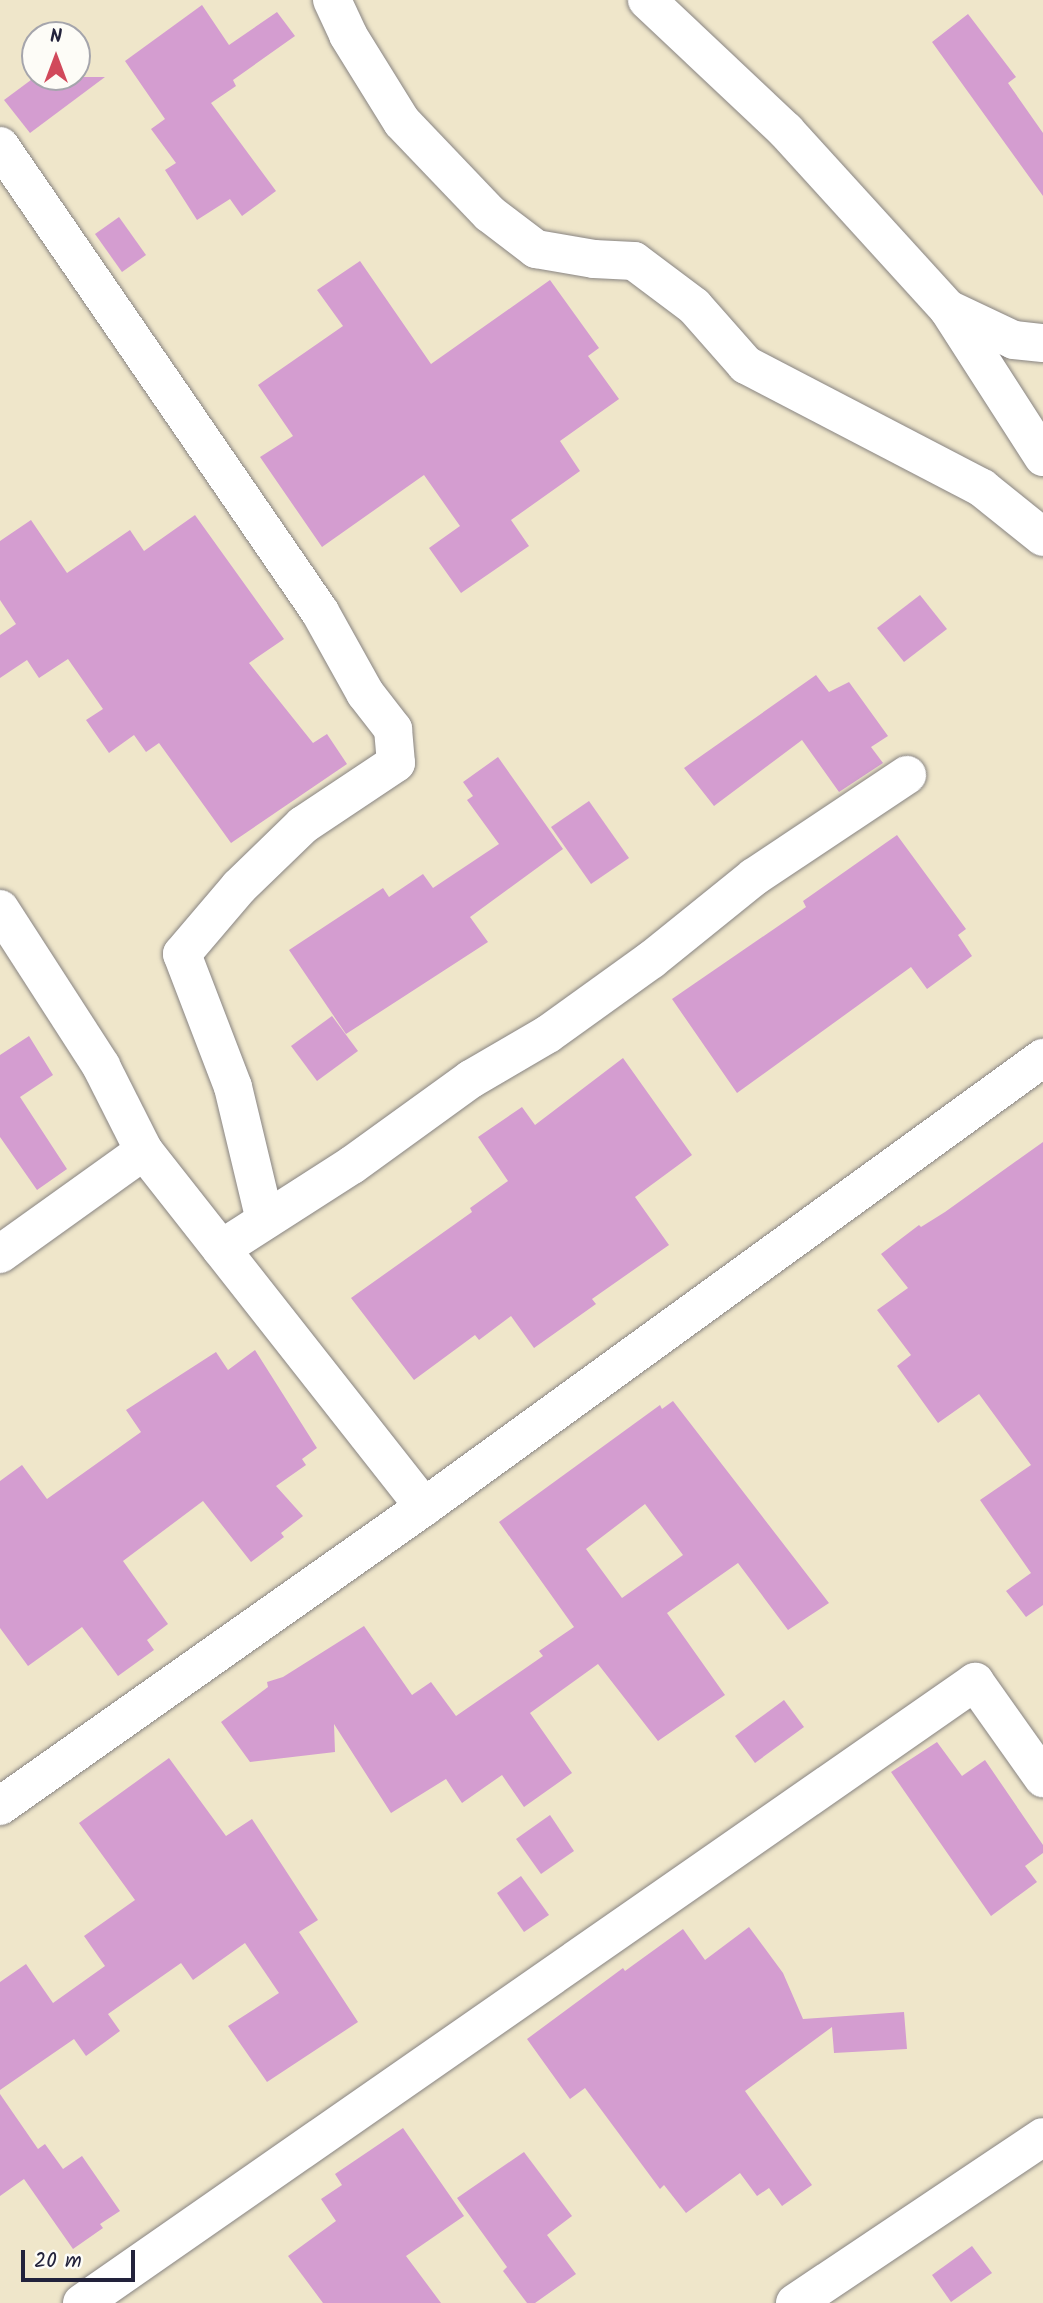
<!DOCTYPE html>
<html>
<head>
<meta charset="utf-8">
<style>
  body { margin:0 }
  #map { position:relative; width:1043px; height:2303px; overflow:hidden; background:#efe6ca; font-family:Kalam,sans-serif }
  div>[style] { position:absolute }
  .building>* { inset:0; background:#d49dd0 }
  .roads { filter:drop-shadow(0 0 2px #888482) drop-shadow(0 0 2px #888482) }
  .minor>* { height:38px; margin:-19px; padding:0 19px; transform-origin:19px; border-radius:19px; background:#fff }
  span { translate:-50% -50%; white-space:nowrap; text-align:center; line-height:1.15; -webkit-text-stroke:5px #fdfcf7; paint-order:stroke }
  .north { position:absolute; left:21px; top:21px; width:70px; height:70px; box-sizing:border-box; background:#fdfcf7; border:2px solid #a5a5ac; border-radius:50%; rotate:0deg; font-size:19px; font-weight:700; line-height:28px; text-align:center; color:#22223b }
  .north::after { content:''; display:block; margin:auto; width:24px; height:32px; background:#d1495b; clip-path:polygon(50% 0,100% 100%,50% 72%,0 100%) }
  .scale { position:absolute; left:21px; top:2250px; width:114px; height:32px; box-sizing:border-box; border:4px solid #22223b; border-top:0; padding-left:9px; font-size:21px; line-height:24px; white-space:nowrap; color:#22223b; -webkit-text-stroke:5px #fdfcf7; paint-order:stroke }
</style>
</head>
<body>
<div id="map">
  <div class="building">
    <div style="clip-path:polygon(202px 5px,229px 45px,277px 12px,295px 36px,233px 80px,236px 86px,211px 103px,276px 191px,242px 216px,230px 199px,197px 220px,165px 170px,176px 163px,151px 129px,165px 119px,125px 61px)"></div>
    <div style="clip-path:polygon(968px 14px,1016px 77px,1008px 83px,1043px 133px,1043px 196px,932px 42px)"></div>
    <div style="clip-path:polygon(35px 77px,105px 77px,30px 133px,4px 100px)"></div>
    <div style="clip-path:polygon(119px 217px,146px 255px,122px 272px,95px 234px)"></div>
    <div style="clip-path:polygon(360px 261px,431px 364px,550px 280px,599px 348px,588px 356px,619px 399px,560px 441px,580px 471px,511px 520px,529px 546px,461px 593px,429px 548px,460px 526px,424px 475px,322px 547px,260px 457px,293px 436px,258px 385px,343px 326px,317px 290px)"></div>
    <div style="clip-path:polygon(195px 515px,284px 639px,249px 663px,313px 743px,327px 734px,347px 764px,231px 843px,159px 743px,146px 752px,134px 735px,109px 753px,86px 720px,103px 709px,68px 659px,39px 678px,27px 660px,0 678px,0 635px,16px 624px,0 600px,0 541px,31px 520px,67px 573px,130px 530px,144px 551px)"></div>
    <div style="clip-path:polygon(920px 595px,947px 629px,904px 662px,877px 628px)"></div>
    <div style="clip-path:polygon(816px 675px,829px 692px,849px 682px,888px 736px,871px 747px,883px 763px,839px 792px,802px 740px,714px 806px,684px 768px)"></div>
    <div style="clip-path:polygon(498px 757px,563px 849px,470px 917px,488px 942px,346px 1034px,289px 950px,383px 888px,389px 897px,423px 874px,433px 888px,499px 844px,467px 800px,473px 796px,463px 782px)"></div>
    <div style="clip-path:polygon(589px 801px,629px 858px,591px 884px,551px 827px)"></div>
    <div style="clip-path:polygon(897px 835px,966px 929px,958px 935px,972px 956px,927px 989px,911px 967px,737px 1093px,672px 999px,806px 907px,803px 901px)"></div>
    <div style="clip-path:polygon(332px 1016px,358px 1051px,317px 1081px,291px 1046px)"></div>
    <div style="clip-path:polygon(29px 1036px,53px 1075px,20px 1097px,67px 1169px,37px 1190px,0 1137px,0 1055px)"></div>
    <div style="clip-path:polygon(623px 1058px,692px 1155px,635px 1197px,669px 1245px,592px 1299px,596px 1304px,534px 1348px,511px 1316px,479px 1340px,475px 1335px,414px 1380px,351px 1298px,472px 1212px,470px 1208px,508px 1181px,478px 1137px,522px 1107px,535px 1125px)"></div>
    <div style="clip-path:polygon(1043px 1142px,1043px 1605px,1026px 1617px,1006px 1591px,1031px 1573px,980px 1500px,1031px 1465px,979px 1394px,938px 1423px,897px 1366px,911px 1355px,877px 1310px,908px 1288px,881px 1254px,919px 1225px,921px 1227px,945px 1212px)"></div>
    <div style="clip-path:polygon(255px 1350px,317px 1448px,302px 1459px,306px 1465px,276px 1486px,303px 1516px,281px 1533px,284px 1537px,251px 1562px,203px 1501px,123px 1561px,168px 1624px,147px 1640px,154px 1650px,118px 1676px,82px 1627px,28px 1666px,0 1628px,0 1481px,22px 1465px,47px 1499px,141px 1432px,126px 1410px,216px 1352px,228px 1370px)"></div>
    <div style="clip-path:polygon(evenodd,673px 1401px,829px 1603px,788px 1630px,738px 1563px,667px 1613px,725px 1695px,658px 1741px,598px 1664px,530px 1713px,572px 1773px,524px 1807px,502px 1775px,462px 1803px,446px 1779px,391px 1813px,334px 1724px,335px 1752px,250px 1762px,221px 1722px,268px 1687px,267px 1682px,283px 1677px,364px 1626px,412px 1695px,431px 1682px,456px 1716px,543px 1656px,539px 1651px,574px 1627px,499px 1522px,660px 1405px,662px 1409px,673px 1401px,645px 1504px,683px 1555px,622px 1598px,586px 1549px,645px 1504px)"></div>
    <div style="clip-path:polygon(784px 1700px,804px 1727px,755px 1763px,735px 1736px)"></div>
    <div style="clip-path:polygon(937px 1742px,962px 1776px,985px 1760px,1043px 1845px,1043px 1853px,1025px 1866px,1037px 1882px,991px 1916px,891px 1772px)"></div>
    <div style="clip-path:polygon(169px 1758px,226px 1836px,252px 1819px,318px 1920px,299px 1932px,358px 2022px,267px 2082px,228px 2026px,279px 1993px,245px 1943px,193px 1980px,181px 1963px,108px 2014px,120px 2031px,86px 2056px,74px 2039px,0 2090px,0 1982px,26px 1964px,53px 2003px,105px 1966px,84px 1936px,135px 1900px,79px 1823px)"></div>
    <div style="clip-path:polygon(550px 1815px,574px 1851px,541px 1874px,516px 1839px)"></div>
    <div style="clip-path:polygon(521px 1876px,549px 1915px,524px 1932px,497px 1893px)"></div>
    <div style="clip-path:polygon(749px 1927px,783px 1973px,803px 2019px,904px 2012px,907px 2049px,834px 2053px,832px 2027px,745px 2091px,812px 2185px,782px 2206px,769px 2188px,757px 2196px,740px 2173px,686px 2213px,664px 2185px,660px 2189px,585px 2088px,570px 2099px,527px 2039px,623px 1968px,625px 1971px,683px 1929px,705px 1960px)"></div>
    <div style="clip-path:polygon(0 2094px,38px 2149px,45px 2144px,63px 2169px,82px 2156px,120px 2211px,100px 2224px,103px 2228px,73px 2249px,24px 2179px,0 2196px)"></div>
    <div style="clip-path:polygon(403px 2128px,464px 2216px,406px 2256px,441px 2303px,323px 2303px,288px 2256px,336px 2221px,321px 2199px,342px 2185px,335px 2174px)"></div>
    <div style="clip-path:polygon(524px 2152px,572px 2216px,547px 2235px,576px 2274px,535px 2303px,527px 2303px,503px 2271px,507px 2267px,457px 2198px)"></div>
    <div style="clip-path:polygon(972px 2246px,992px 2273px,951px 2302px,932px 2275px)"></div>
  </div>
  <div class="roads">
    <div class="minor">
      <div style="left:332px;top:0;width:38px;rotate:65deg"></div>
      <div style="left:348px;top:35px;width:102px;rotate:58.2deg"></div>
      <div style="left:402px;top:122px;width:127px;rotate:46.3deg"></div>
      <div style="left:490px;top:214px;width:58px;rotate:37.3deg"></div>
      <div style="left:536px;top:249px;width:59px;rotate:9.8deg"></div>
      <div style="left:594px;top:259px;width:40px;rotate:2.9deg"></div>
      <div style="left:634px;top:261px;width:75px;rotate:36.9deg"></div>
      <div style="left:694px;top:306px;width:79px;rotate:48.6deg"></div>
      <div style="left:746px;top:365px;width:266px;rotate:27.5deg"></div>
      <div style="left:982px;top:488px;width:78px;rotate:38.8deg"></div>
      <div style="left:647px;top:0;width:191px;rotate:43.3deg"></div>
      <div style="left:786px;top:131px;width:241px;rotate:47.7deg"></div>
      <div style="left:948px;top:309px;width:176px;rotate:57.3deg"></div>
      <div style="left:0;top:146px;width:565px;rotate:55.52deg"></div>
      <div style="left:320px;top:612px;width:93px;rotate:60.9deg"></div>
      <div style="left:365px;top:693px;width:46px;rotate:52.1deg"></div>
      <div style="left:393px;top:729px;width:34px;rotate:85deg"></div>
      <div style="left:396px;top:763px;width:112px;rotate:146.3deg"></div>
      <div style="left:303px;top:825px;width:89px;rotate:135.9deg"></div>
      <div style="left:239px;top:887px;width:88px;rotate:130.4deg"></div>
      <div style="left:182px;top:954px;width:142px;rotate:69deg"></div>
      <div style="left:233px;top:1087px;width:137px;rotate:76.5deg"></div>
      <div style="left:948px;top:309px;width:73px;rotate:25.2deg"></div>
      <div style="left:1014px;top:340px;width:29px;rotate:6deg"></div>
      <div style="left:0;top:909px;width:187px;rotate:57.2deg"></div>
      <div style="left:101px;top:1066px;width:95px;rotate:63.2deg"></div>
      <div style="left:144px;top:1151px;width:453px;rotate:51.8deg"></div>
      <div style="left:221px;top:1249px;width:156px;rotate:-32.7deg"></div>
      <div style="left:352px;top:1165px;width:147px;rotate:-35.9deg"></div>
      <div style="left:471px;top:1079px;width:89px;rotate:-30.3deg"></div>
      <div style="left:548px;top:1034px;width:127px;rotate:-35.7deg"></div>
      <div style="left:651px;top:960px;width:132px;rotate:-38.9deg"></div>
      <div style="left:754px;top:877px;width:184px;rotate:-33.7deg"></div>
      <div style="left:0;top:1254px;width:177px;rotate:-35.6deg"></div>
      <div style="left:0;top:1806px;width:519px;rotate:-35.19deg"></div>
      <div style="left:424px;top:1507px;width:765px;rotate:-35.96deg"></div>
      <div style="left:82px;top:2303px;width:1088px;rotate:-34.82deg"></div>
      <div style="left:975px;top:1682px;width:118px;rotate:54.7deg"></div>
      <div style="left:795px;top:2303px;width:298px;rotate:-33.8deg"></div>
    </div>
  </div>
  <div class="north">N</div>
  <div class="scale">20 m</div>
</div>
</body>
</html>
